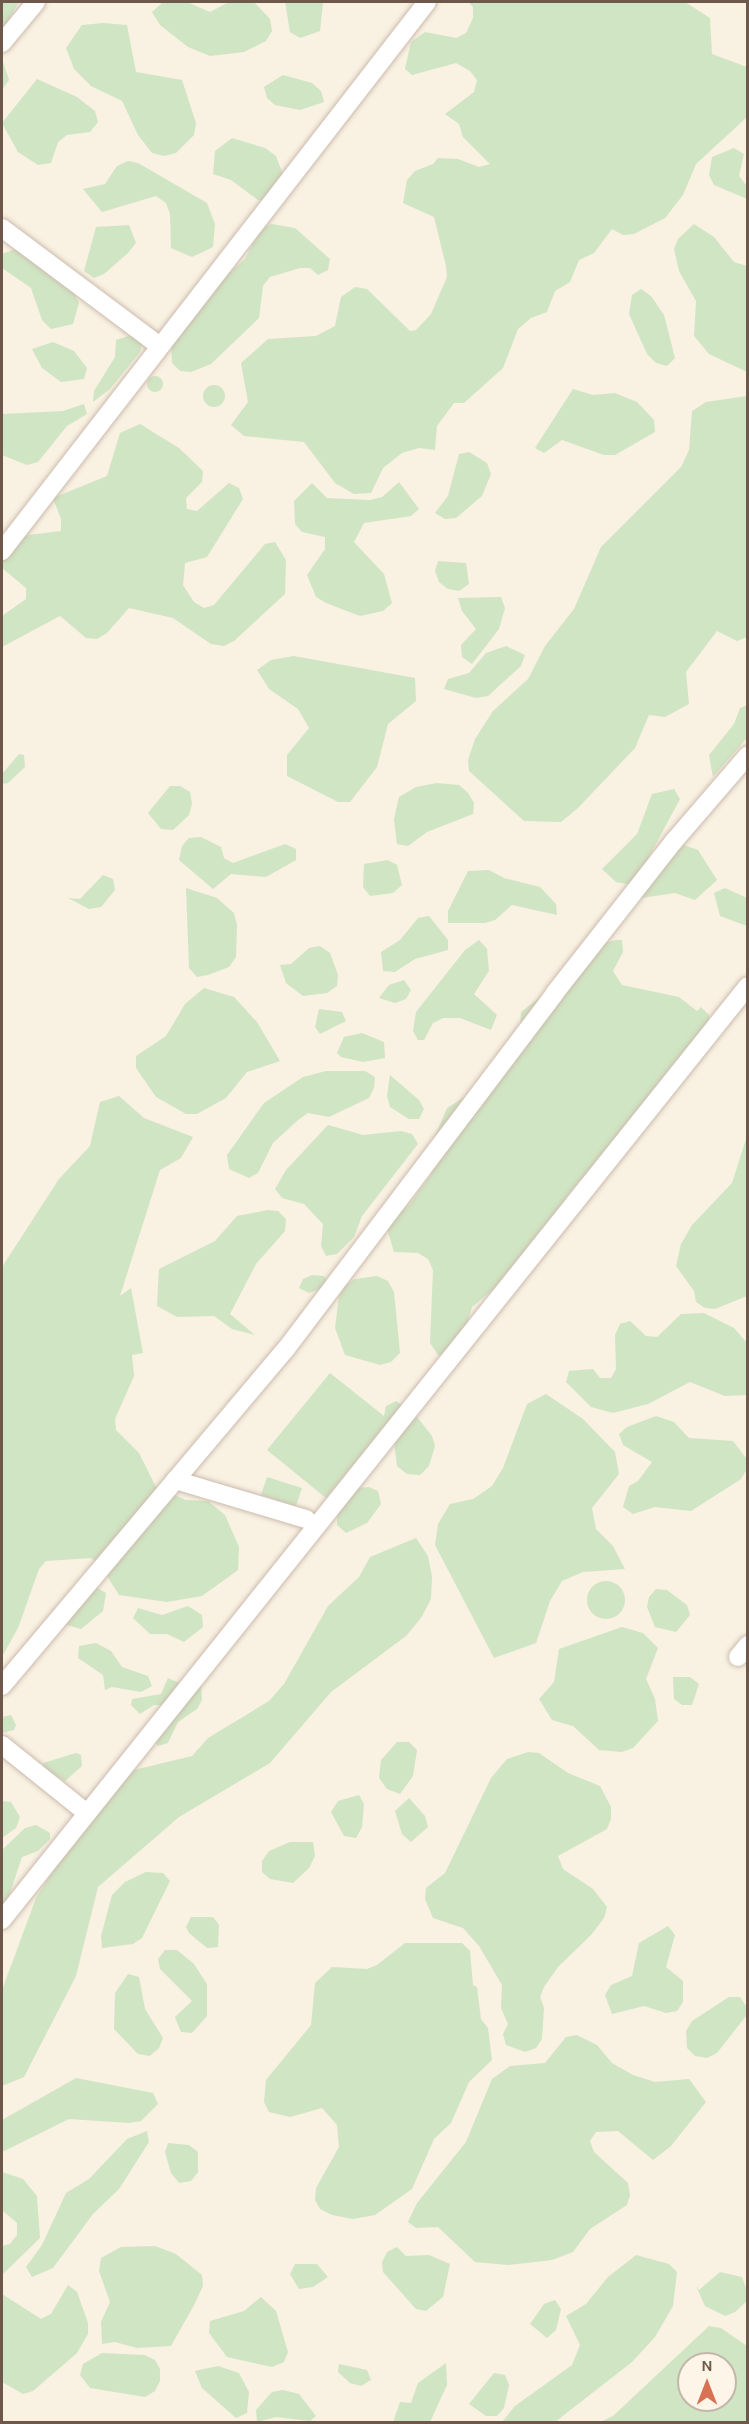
<!DOCTYPE html>
<html>
<head>
<meta charset="utf-8">
<style>
  body { margin:0 }
  #map { position:relative; width:749px; height:2424px; overflow:hidden; background:#f9f1e2; font-family:Karla,sans-serif }
  div>[style] { position:absolute }
  .green>* { inset:0; background:#d0e5c3 }
  .round { border-radius:50% }
  .roads { filter:drop-shadow(0 0 2px #cbbbad) drop-shadow(0 0 2px #cbbbad) }
  .minor>* { height:18px; margin:-9px; padding:0 9px; transform-origin:9px; border-radius:9px; background:#fff }
  span { translate:-50% -50%; white-space:nowrap; text-align:center; line-height:1.15; -webkit-text-stroke:6px #fdf5e8; paint-order:stroke }
  .frame { position:absolute; inset:0; border:3px solid #6e584c; pointer-events:none }
  .north { position:absolute; left:677px; top:2352px; width:60px; height:60px; box-sizing:border-box; background:#fdf5e8; border:2px solid #c4b6aa; border-radius:50%; rotate:0deg; font-size:16px; font-weight:700; line-height:24px; text-align:center; color:#6e584c }
  .north::after { content:''; display:block; margin:auto; width:21px; height:27px; background:#d77354; clip-path:polygon(50% 0,100% 100%,50% 72%,0 100%) }
</style>
</head>
<body>
<div id="map">
  <div class="green">
    <div style="clip-path:polygon(2px 2px,18px 3px,2px 33px)"></div>
    <div style="clip-path:polygon(163px 2px,187px 2px,210px 12px,229px 2px,254px 2px,270px 19px,272px 31px,266px 41px,244px 52px,210px 56px,188px 47px,160px 25px,152px 12px)"></div>
    <div style="clip-path:polygon(285px 2px,323px 2px,320px 31px,300px 38px,290px 32px)"></div>
    <div style="clip-path:polygon(468px 2px,685px 2px,710px 18px,712px 54px,747px 67px,747px 117px,696px 164px,683px 195px,665px 218px,634px 234px,623px 235px,612px 229px,594px 253px,579px 260px,570px 282px,555px 291px,547px 312px,531px 318px,518px 329px,503px 368px,464px 403px,454px 403px,437px 426px,435px 450px,419px 448px,402px 453px,383px 468px,371px 493px,354px 494px,335px 483px,304px 442px,244px 436px,231px 425px,248px 402px,241px 363px,268px 339px,316px 336px,335px 326px,341px 297px,355px 287px,367px 289px,410px 331px,416px 330px,431px 314px,447px 277px,446px 266px,434px 217px,403px 203px,407px 180px,415px 171px,433px 164px,438px 158px,458px 159px,479px 167px,490px 164px,463px 137px,459px 124px,445px 114px,474px 92px,477px 80px,470px 71px,456px 63px,412px 75px,405px 69px,411px 42px,425px 32px,456px 38px,466px 33px,473px 18px,473px 7px)"></div>
    <div style="clip-path:polygon(103px 23px,127px 25px,136px 72px,182px 80px,196px 123px,194px 135px,176px 153px,164px 156px,152px 153px,138px 135px,122px 101px,91px 86px,74px 69px,66px 48px,82px 25px)"></div>
    <div style="clip-path:polygon(2px 59px,9px 80px,2px 90px)"></div>
    <div style="clip-path:polygon(283px 75px,312px 83px,321px 91px,324px 102px,300px 110px,275px 105px,267px 98px,264px 87px)"></div>
    <div style="clip-path:polygon(37px 79px,77px 97px,95px 111px,98px 122px,90px 132px,67px 135px,58px 142px,51px 163px,38px 165px,18px 152px,2px 123px)"></div>
    <div style="clip-path:polygon(232px 138px,265px 148px,276px 156px,288px 188px,271px 201px,258px 200px,231px 180px,213px 174px,215px 151px)"></div>
    <div style="clip-path:polygon(734px 148px,744px 154px,739px 176px,747px 186px,747px 199px,714px 185px,709px 175px,712px 157px)"></div>
    <div style="clip-path:polygon(128px 161px,138px 163px,207px 203px,215px 224px,213px 247px,192px 257px,171px 248px,170px 214px,166px 203px,156px 196px,102px 212px,83px 189px,105px 184px,117px 166px)"></div>
    <div style="clip-path:polygon(272px 224px,295px 228px,330px 259px,328px 270px,318px 275px,310px 268px,300px 268px,270px 277px,263px 286px,259px 318px,211px 364px,191px 372px,180px 371px,172px 363px,171px 342px,210px 290px,245px 259px,261px 228px)"></div>
    <div style="clip-path:polygon(694px 224px,714px 237px,734px 262px,747px 266px,747px 372px,709px 354px,694px 336px,696px 301px,679px 271px,674px 249px,678px 239px)"></div>
    <div style="clip-path:polygon(129px 225px,136px 243px,128px 253px,104px 274px,94px 278px,84px 271px,96px 227px)"></div>
    <div style="clip-path:polygon(13px 250px,24px 250px,33px 256px,47px 274px,74px 293px,79px 303px,73px 324px,51px 329px,42px 320px,31px 288px,2px 268px,2px 254px)"></div>
    <div style="clip-path:polygon(641px 289px,651px 296px,664px 315px,675px 358px,667px 366px,656px 363px,647px 354px,629px 314px,632px 295px)"></div>
    <div style="clip-path:polygon(137px 333px,143px 341px,140px 352px,110px 389px,93px 402px,94px 391px,115px 357px,116px 340px)"></div>
    <div style="clip-path:polygon(53px 342px,74px 351px,87px 368px,84px 379px,61px 382px,42px 368px,32px 349px)"></div>
    <div class="round" style="left:147px;top:376px;width:16px;height:16px"></div>
    <div class="round" style="left:203px;top:385px;width:22px;height:22px"></div>
    <div style="clip-path:polygon(573px 389px,593px 395px,615px 393px,637px 402px,654px 420px,655px 432px,615px 455px,604px 455px,562px 440px,544px 453px,535px 448px)"></div>
    <div style="clip-path:polygon(747px 396px,747px 637px,737px 641px,717px 631px,686px 672px,689px 704px,665px 717px,649px 715px,635px 748px,578px 808px,561px 822px,524px 821px,469px 771px,468px 760px,475px 739px,493px 711px,528px 679px,545px 646px,574px 609px,601px 547px,681px 467px,689px 450px,692px 411px,706px 402px)"></div>
    <div style="clip-path:polygon(84px 404px,87px 414px,67px 426px,38px 462px,27px 465px,2px 455px,2px 414px,63px 411px)"></div>
    <div style="clip-path:polygon(140px 424px,179px 448px,203px 471px,202px 482px,186px 498px,187px 509px,197px 511px,229px 483px,239px 488px,243px 499px,207px 557px,185px 563px,183px 585px,194px 602px,204px 608px,214px 605px,265px 544px,275px 542px,286px 560px,285px 594px,234px 641px,224px 646px,211px 644px,173px 618px,129px 608px,107px 633px,97px 639px,86px 638px,60px 616px,2px 647px,2px 616px,26px 599px,26px 588px,2px 568px,2px 547px,28px 535px,61px 531px,61px 519px,53px 498px,107px 476px,120px 433px)"></div>
    <div style="clip-path:polygon(469px 452px,487px 463px,491px 474px,482px 496px,456px 518px,445px 519px,435px 513px,448px 496px,459px 454px)"></div>
    <div style="clip-path:polygon(399px 482px,419px 509px,411px 516px,364px 523px,354px 542px,384px 574px,392px 603px,383px 611px,360px 616px,326px 603px,316px 597px,307px 575px,325px 549px,325px 537px,302px 532px,295px 524px,294px 501px,312px 483px,327px 498px,370px 500px,382px 497px)"></div>
    <div style="clip-path:polygon(438px 561px,466px 563px,469px 584px,459px 591px,448px 589px,439px 582px,435px 571px)"></div>
    <div style="clip-path:polygon(501px 597px,505px 608px,499px 629px,472px 664px,462px 657px,461px 645px,476px 629px,462px 611px,458px 598px)"></div>
    <div style="clip-path:polygon(506px 646px,525px 655px,521px 666px,488px 696px,476px 698px,444px 689px,448px 679px,469px 673px,486px 653px)"></div>
    <div style="clip-path:polygon(294px 656px,415px 678px,416px 701px,388px 724px,377px 767px,350px 802px,338px 802px,287px 776px,287px 755px,309px 728px,298px 709px,269px 689px,257px 670px,271px 660px)"></div>
    <div style="clip-path:polygon(747px 705px,747px 738px,713px 777px,709px 755px,734px 724px,740px 708px)"></div>
    <div style="clip-path:polygon(19px 754px,24px 755px,25px 767px,8px 783px,2px 784px,2px 774px)"></div>
    <div style="clip-path:polygon(437px 783px,459px 785px,468px 793px,474px 803px,473px 814px,427px 832px,408px 846px,397px 844px,394px 819px,399px 797px,416px 787px)"></div>
    <div style="clip-path:polygon(170px 786px,180px 786px,190px 792px,192px 804px,189px 815px,173px 830px,161px 829px,148px 813px)"></div>
    <div style="clip-path:polygon(674px 789px,680px 799px,637px 879px,627px 884px,616px 882px,602px 869px,637px 834px,652px 794px)"></div>
    <div style="clip-path:polygon(201px 837px,221px 847px,224px 858px,233px 863px,285px 844px,296px 849px,296px 860px,266px 877px,231px 874px,213px 889px,179px 860px,182px 846px,189px 838px)"></div>
    <div style="clip-path:polygon(681px 844px,698px 850px,717px 880px,695px 900px,675px 893px,641px 898px,640px 893px)"></div>
    <div style="clip-path:polygon(388px 860px,397px 865px,402px 885px,393px 893px,370px 896px,363px 887px,364px 864px)"></div>
    <div style="clip-path:polygon(489px 870px,504px 878px,540px 887px,556px 904px,557px 915px,512px 905px,495px 920px,485px 923px,448px 923px,448px 911px,468px 871px)"></div>
    <div style="clip-path:polygon(103px 875px,113px 879px,115px 890px,101px 907px,89px 909px,68px 898px,80px 899px)"></div>
    <div style="clip-path:polygon(186px 888px,217px 898px,234px 913px,237px 925px,236px 957px,229px 967px,208px 975px,197px 977px,189px 968px)"></div>
    <div style="clip-path:polygon(725px 888px,747px 898px,747px 926px,720px 916px,714px 893px)"></div>
    <div style="clip-path:polygon(429px 916px,448px 940px,448px 950px,415px 959px,395px 972px,383px 971px,381px 952px,400px 940px,418px 918px)"></div>
    <div style="clip-path:polygon(479px 940px,487px 949px,489px 971px,474px 994px,497px 1015px,491px 1030px,460px 1018px,443px 1018px,433px 1023px,424px 1040px,418px 1040px,413px 1031px,416px 1012px,465px 950px)"></div>
    <div style="clip-path:polygon(616px 940px,622px 940px,623px 952px,613px 971px,622px 985px,679px 997px,697px 1011px,701px 1007px,709px 1015px,709px 1027px,621px 1147px,580px 1180px,565px 1199px,549px 1233px,518px 1269px,472px 1307px,462px 1341px,450px 1359px,438px 1355px,430px 1343px,433px 1270px,428px 1259px,418px 1253px,394px 1252px,388px 1232px,390px 1220px,409px 1205px,431px 1175px,433px 1141px,447px 1108px,477px 1089px,519px 1048px,521px 1012px,568px 975px,597px 945px)"></div>
    <div style="clip-path:polygon(320px 946px,330px 953px,338px 975px,337px 986px,327px 993px,303px 996px,286px 983px,280px 965px,291px 964px,309px 948px)"></div>
    <div style="clip-path:polygon(404px 980px,411px 990px,406px 999px,395px 1003px,379px 998px,389px 985px)"></div>
    <div style="clip-path:polygon(204px 988px,234px 997px,257px 1022px,280px 1061px,247px 1072px,226px 1098px,197px 1114px,186px 1114px,156px 1097px,136px 1068px,136px 1056px,166px 1036px,185px 1004px)"></div>
    <div style="clip-path:polygon(319px 1009px,342px 1012px,346px 1021px,320px 1034px,315px 1027px)"></div>
    <div style="clip-path:polygon(362px 1033px,384px 1042px,385px 1058px,363px 1062px,341px 1057px,337px 1053px,344px 1037px)"></div>
    <div style="clip-path:polygon(326px 1071px,365px 1071px,375px 1077px,374px 1088px,369px 1098px,329px 1117px,308px 1113px,298px 1120px,273px 1143px,258px 1173px,249px 1178px,229px 1169px,227px 1155px,264px 1103px,303px 1077px)"></div>
    <div style="clip-path:polygon(390px 1075px,419px 1100px,424px 1109px,419px 1119px,409px 1119px,390px 1107px,387px 1096px)"></div>
    <div style="clip-path:polygon(119px 1096px,144px 1118px,193px 1137px,181px 1158px,160px 1170px,120px 1296px,131px 1288px,143px 1353px,132px 1355px,134px 1376px,115px 1419px,116px 1430px,139px 1453px,156px 1487px,186px 1500px,208px 1501px,225px 1515px,239px 1547px,238px 1570px,202px 1596px,167px 1602px,119px 1595px,100px 1565px,91px 1558px,46px 1561px,39px 1569px,18px 1628px,2px 1657px,2px 1267px,59px 1179px,90px 1146px,100px 1102px)"></div>
    <div style="clip-path:polygon(328px 1125px,363px 1135px,401px 1131px,412px 1134px,418px 1144px,362px 1216px,354px 1237px,337px 1254px,326px 1256px,321px 1246px,323px 1224px,304px 1204px,282px 1198px,275px 1189px,286px 1170px)"></div>
    <div style="clip-path:polygon(747px 1136px,747px 1296px,715px 1309px,705px 1308px,696px 1302px,694px 1291px,676px 1266px,681px 1244px,692px 1225px,732px 1183px)"></div>
    <div style="clip-path:polygon(268px 1210px,278px 1211px,286px 1219px,285px 1231px,256px 1264px,230px 1314px,255px 1335px,232px 1329px,214px 1316px,177px 1317px,157px 1306px,159px 1269px,215px 1241px,237px 1216px)"></div>
    <div style="clip-path:polygon(312px 1275px,324px 1276px,329px 1286px,309px 1293px,299px 1288px,303px 1279px)"></div>
    <div style="clip-path:polygon(377px 1276px,388px 1281px,394px 1292px,400px 1353px,391px 1362px,380px 1365px,345px 1355px,335px 1328px,339px 1296px,345px 1286px,355px 1279px)"></div>
    <div style="clip-path:polygon(704px 1313px,734px 1328px,747px 1343px,747px 1395px,725px 1396px,690px 1382px,648px 1404px,613px 1413px,591px 1407px,566px 1382px,569px 1371px,593px 1369px,600px 1378px,611px 1378px,616px 1369px,615px 1335px,620px 1324px,630px 1321px,646px 1336px,657px 1337px,681px 1314px)"></div>
    <div style="clip-path:polygon(330px 1373px,384px 1416px,386px 1406px,396px 1401px,414px 1413px,432px 1436px,435px 1446px,429px 1466px,420px 1475px,407px 1474px,397px 1466px,392px 1426px,388px 1422px,326px 1498px,267px 1450px)"></div>
    <div style="clip-path:polygon(546px 1394px,583px 1419px,615px 1452px,619px 1474px,592px 1508px,596px 1529px,613px 1546px,625px 1569px,583px 1572px,562px 1581px,550px 1601px,536px 1643px,494px 1658px,435px 1545px,438px 1524px,450px 1504px,473px 1499px,492px 1486px,503px 1468px,527px 1404px)"></div>
    <div style="clip-path:polygon(656px 1416px,674px 1422px,689px 1438px,733px 1441px,746px 1458px,747px 1469px,741px 1479px,691px 1511px,655px 1507px,633px 1514px,623px 1507px,629px 1486px,638px 1481px,652px 1462px,623px 1445px,619px 1434px,627px 1427px)"></div>
    <div style="clip-path:polygon(267px 1477px,302px 1488px,296px 1506px,261px 1495px)"></div>
    <div style="clip-path:polygon(369px 1487px,378px 1491px,381px 1504px,367px 1523px,346px 1533px,337px 1525px,337px 1514px,357px 1488px)"></div>
    <div style="clip-path:polygon(416px 1538px,428px 1556px,432px 1577px,431px 1599px,421px 1618px,406px 1636px,331px 1692px,270px 1763px,179px 1817px,98px 1887px,76px 1976px,24px 2077px,2px 2086px,2px 1990px,36px 1898px,86px 1819px,126px 1772px,192px 1756px,208px 1738px,269px 1701px,284px 1684px,328px 1606px,359px 1577px,370px 1557px)"></div>
    <div class="round" style="left:587px;top:1581px;width:38px;height:38px"></div>
    <div style="clip-path:polygon(92px 1585px,106px 1593px,103px 1611px,81px 1629px,63px 1624px)"></div>
    <div style="clip-path:polygon(656px 1589px,667px 1590px,687px 1605px,690px 1615px,676px 1632px,655px 1627px,647px 1607px,649px 1597px)"></div>
    <div style="clip-path:polygon(188px 1606px,202px 1615px,203px 1627px,184px 1642px,167px 1634px,150px 1634px,133px 1618px,138px 1608px,162px 1615px)"></div>
    <div style="clip-path:polygon(622px 1627px,643px 1633px,658px 1648px,646px 1679px,655px 1699px,658px 1721px,633px 1748px,622px 1752px,599px 1750px,573px 1726px,552px 1720px,539px 1699px,554px 1682px,559px 1649px)"></div>
    <div style="clip-path:polygon(96px 1643px,111px 1651px,122px 1667px,148px 1676px,152px 1686px,141px 1692px,112px 1687px,105px 1690px,103px 1675px,78px 1658px,79px 1646px)"></div>
    <div style="clip-path:polygon(673px 1677px,690px 1677px,699px 1684px,692px 1705px,682px 1705px,674px 1699px)"></div>
    <div style="clip-path:polygon(168px 1678px,179px 1683px,179px 1689px,165px 1705px,154px 1705px,140px 1714px,131px 1705px,132px 1699px,161px 1694px)"></div>
    <div style="clip-path:polygon(201px 1683px,202px 1700px,197px 1709px,178px 1722px,168px 1743px,158px 1746px,154px 1741px)"></div>
    <div style="clip-path:polygon(11px 1715px,16px 1725px,14px 1730px,2px 1733px,2px 1717px)"></div>
    <div style="clip-path:polygon(397px 1742px,409px 1742px,417px 1750px,413px 1776px,400px 1794px,387px 1789px,379px 1778px,381px 1760px)"></div>
    <div style="clip-path:polygon(528px 1752px,539px 1753px,568px 1773px,600px 1786px,611px 1807px,611px 1819px,607px 1829px,558px 1856px,563px 1869px,593px 1889px,607px 1907px,604px 1918px,591px 1935px,558px 1967px,544px 1987px,540px 1997px,544px 2008px,542px 2039px,536px 2048px,525px 2052px,506px 2045px,503px 2034px,508px 2024px,501px 2008px,502px 1985px,479px 1946px,463px 1928px,433px 1918px,425px 1899px,426px 1888px,445px 1873px,491px 1778px,507px 1759px)"></div>
    <div style="clip-path:polygon(76px 1753px,81px 1755px,82px 1766px,65px 1781px,43px 1768px,43px 1763px)"></div>
    <div style="clip-path:polygon(359px 1795px,364px 1804px,362px 1827px,356px 1838px,344px 1836px,331px 1812px,338px 1801px)"></div>
    <div style="clip-path:polygon(409px 1798px,425px 1816px,428px 1827px,411px 1842px,402px 1834px,395px 1811px)"></div>
    <div style="clip-path:polygon(2px 1801px,11px 1802px,20px 1817px,16px 1828px,2px 1838px)"></div>
    <div style="clip-path:polygon(36px 1825px,50px 1833px,50px 1839px,38px 1851px,22px 1857px,2px 1917px,2px 1850px,25px 1828px)"></div>
    <div style="clip-path:polygon(290px 1842px,313px 1842px,315px 1856px,309px 1868px,293px 1883px,270px 1879px,262px 1872px,262px 1861px,269px 1851px)"></div>
    <div style="clip-path:polygon(146px 1872px,163px 1873px,170px 1881px,142px 1938px,133px 1944px,102px 1948px,101px 1936px,112px 1895px,125px 1882px)"></div>
    <div style="clip-path:polygon(191px 1917px,213px 1917px,219px 1925px,218px 1947px,207px 1948px,189px 1933px,186px 1927px)"></div>
    <div style="clip-path:polygon(668px 1926px,675px 1935px,666px 1967px,683px 1981px,683px 2002px,677px 2011px,666px 2013px,644px 2006px,612px 2014px,605px 1995px,611px 1985px,632px 1976px,639px 1943px)"></div>
    <div style="clip-path:polygon(405px 1943px,462px 1943px,470px 1951px,473px 1985px,477px 1987px,481px 2019px,488px 2028px,492px 2060px,469px 2082px,451px 2123px,434px 2139px,412px 2189px,375px 2215px,353px 2219px,332px 2215px,320px 2209px,315px 2200px,316px 2188px,339px 2147px,337px 2125px,322px 2108px,290px 2117px,269px 2112px,264px 2102px,266px 2080px,311px 2025px,315px 1983px,332px 1967px,367px 1969px,377px 1965px)"></div>
    <div style="clip-path:polygon(165px 1950px,177px 1950px,194px 1964px,207px 1984px,207px 2016px,192px 2033px,181px 2032px,175px 2017px,192px 2001px,160px 1969px,158px 1959px)"></div>
    <div style="clip-path:polygon(128px 1974px,139px 1977px,145px 2009px,163px 2038px,159px 2048px,150px 2056px,138px 2054px,114px 2029px,115px 1993px)"></div>
    <div style="clip-path:polygon(729px 1997px,740px 1997px,746px 2006px,746px 2016px,717px 2053px,707px 2058px,695px 2056px,687px 2048px,686px 2031px,692px 2021px)"></div>
    <div style="clip-path:polygon(577px 2035px,597px 2045px,612px 2063px,633px 2075px,655px 2082px,689px 2079px,706px 2102px,671px 2146px,653px 2160px,618px 2131px,596px 2132px,590px 2141px,594px 2152px,628px 2183px,630px 2195px,627px 2205px,590px 2229px,573px 2252px,552px 2260px,508px 2265px,475px 2262px,438px 2227px,416px 2228px,408px 2222px,417px 2203px,466px 2142px,492px 2079px,510px 2066px,545px 2063px,566px 2037px)"></div>
    <div style="clip-path:polygon(76px 2078px,153px 2093px,158px 2104px,141px 2121px,129px 2123px,69px 2119px,2px 2152px,2px 2120px)"></div>
    <div style="clip-path:polygon(147px 2131px,149px 2142px,119px 2189px,93px 2214px,53px 2268px,32px 2277px,26px 2267px,42px 2245px,66px 2193px,89px 2179px,127px 2139px)"></div>
    <div style="clip-path:polygon(168px 2143px,189px 2145px,198px 2152px,198px 2172px,191px 2181px,179px 2183px,171px 2173px,165px 2152px)"></div>
    <div style="clip-path:polygon(2px 2172px,23px 2179px,37px 2196px,40px 2238px,2px 2275px,2px 2246px,10px 2244px,17px 2235px,17px 2223px,2px 2210px)"></div>
    <div style="clip-path:polygon(155px 2246px,176px 2254px,202px 2275px,203px 2286px,193px 2307px,171px 2346px,137px 2348px,115px 2342px,102px 2344px,101px 2322px,110px 2302px,99px 2271px,101px 2258px,121px 2247px)"></div>
    <div style="clip-path:polygon(397px 2247px,406px 2256px,429px 2255px,450px 2264px,443px 2297px,426px 2311px,416px 2309px,383px 2272px,382px 2262px,387px 2252px)"></div>
    <div style="clip-path:polygon(636px 2255px,669px 2264px,677px 2272px,673px 2306px,655px 2337px,632px 2362px,555px 2422px,502px 2422px,515px 2406px,572px 2365px,580px 2345px,566px 2316px,586px 2304px,608px 2277px)"></div>
    <div style="clip-path:polygon(295px 2264px,317px 2264px,328px 2277px,313px 2287px,299px 2289px,290px 2274px)"></div>
    <div style="clip-path:polygon(720px 2272px,742px 2277px,747px 2291px,747px 2301px,735px 2312px,725px 2316px,705px 2306px,696px 2286px,699px 2290px)"></div>
    <div style="clip-path:polygon(68px 2285px,77px 2292px,88px 2323px,88px 2334px,77px 2353px,33px 2391px,23px 2394px,2px 2382px,2px 2294px,41px 2319px,51px 2314px)"></div>
    <div style="clip-path:polygon(261px 2297px,276px 2311px,288px 2352px,284px 2362px,272px 2367px,227px 2357px,209px 2333px,210px 2321px,244px 2311px)"></div>
    <div style="clip-path:polygon(555px 2300px,561px 2309px,556px 2330px,547px 2338px,530px 2324px,544px 2304px)"></div>
    <div style="clip-path:polygon(evenodd,709px 2326px,721px 2328px,747px 2346px,747px 2422px,600px 2422px,613px 2416px,709px 2326px,689px 2364px,725px 2364px,725px 2400px,689px 2400px,689px 2364px)"></div>
    <div style="clip-path:polygon(102px 2353px,145px 2355px,155px 2360px,160px 2369px,160px 2381px,155px 2391px,145px 2397px,90px 2388px,80px 2375px,83px 2364px)"></div>
    <div style="clip-path:polygon(446px 2363px,447px 2385px,430px 2422px,393px 2422px,400px 2402px,411px 2403px,418px 2383px)"></div>
    <div style="clip-path:polygon(339px 2364px,367px 2370px,371px 2380px,361px 2386px,350px 2383px,338px 2372px)"></div>
    <div style="clip-path:polygon(218px 2366px,239px 2373px,249px 2392px,247px 2413px,236px 2418px,202px 2388px,195px 2371px)"></div>
    <div style="clip-path:polygon(494px 2373px,505px 2375px,509px 2385px,504px 2408px,497px 2416px,486px 2416px,469px 2404px)"></div>
    <div style="clip-path:polygon(283px 2390px,299px 2394px,316px 2416px,310px 2421px,276px 2417px,257px 2422px,256px 2410px,272px 2392px)"></div>
  </div>
  <div class="roads">
    <div class="minor">
      <div style="left:2px;top:43px;width:53px;rotate:-50.3deg"></div>
      <div style="left:2px;top:228px;width:197px;rotate:36.8deg"></div>
      <div style="left:2px;top:551px;width:694px;rotate:-52.26deg"></div>
      <div style="left:175px;top:1480px;width:137px;rotate:16.6deg"></div>
      <div style="left:738px;top:1657px;width:16px;rotate:-50deg"></div>
      <div style="left:2px;top:1686px;width:441px;rotate:-49.9deg"></div>
      <div style="left:286px;top:1349px;width:445px;rotate:-52.9deg"></div>
      <div style="left:554px;top:994px;width:194px;rotate:-51.9deg"></div>
      <div style="left:674px;top:841px;width:113px;rotate:-49.3deg"></div>
      <div style="left:2px;top:1745px;width:109px;rotate:38.7deg"></div>
      <div style="left:2px;top:1920px;width:1195px;rotate:-51.39deg"></div>
    </div>
  </div>
  <div class="frame"></div>
  <div class="north">N</div>
</div>
</body>
</html>
